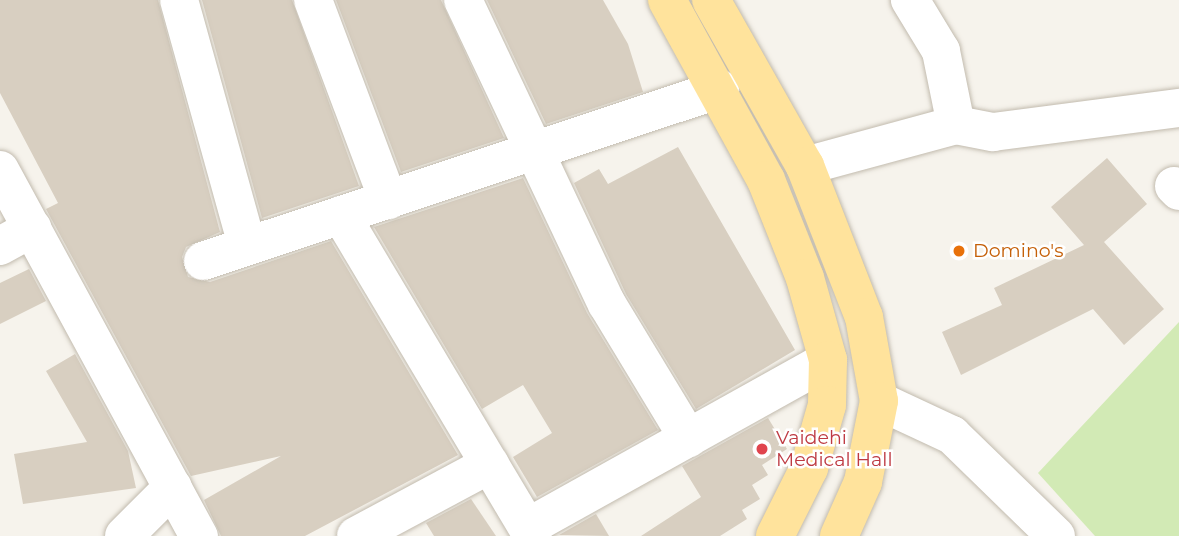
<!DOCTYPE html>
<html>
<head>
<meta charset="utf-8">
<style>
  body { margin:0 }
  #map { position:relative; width:1179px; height:536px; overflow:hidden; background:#f6f3ec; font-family:Montserrat,sans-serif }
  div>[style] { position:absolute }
  .green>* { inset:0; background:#d2eab5 }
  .building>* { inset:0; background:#d8cfc1 }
  .roads { filter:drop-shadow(0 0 2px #c2bbae) drop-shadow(0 0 2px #c2bbae) }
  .minor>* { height:38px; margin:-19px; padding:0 19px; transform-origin:19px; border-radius:19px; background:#fff }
  .major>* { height:38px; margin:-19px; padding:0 19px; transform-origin:19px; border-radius:19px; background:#ffe39c }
  .dots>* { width:19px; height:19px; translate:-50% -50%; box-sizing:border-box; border:4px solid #fff; border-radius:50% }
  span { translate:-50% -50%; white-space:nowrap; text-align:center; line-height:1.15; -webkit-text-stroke:5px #fff; paint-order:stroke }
  .food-label { font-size:19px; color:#c56008 }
  .left { translate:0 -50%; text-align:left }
  .health-label { font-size:19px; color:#be3a42 }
</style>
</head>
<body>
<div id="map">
  <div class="green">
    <div style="clip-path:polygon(1179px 322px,1179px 536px,1095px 536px,1038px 473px)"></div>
  </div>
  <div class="building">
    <div style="clip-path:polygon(0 0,158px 0,220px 232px,186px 247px,182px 257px,188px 277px,210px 282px,331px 241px,458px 455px,305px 536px,221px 536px,204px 500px,281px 456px,191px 476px,46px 209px,58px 203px,0 93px)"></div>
    <div style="clip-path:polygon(202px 0,292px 0,359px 186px,262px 218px)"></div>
    <div style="clip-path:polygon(336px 0,441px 0,504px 138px,401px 172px)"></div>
    <div style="clip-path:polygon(487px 0,603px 0,628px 44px,643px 92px,546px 124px)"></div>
    <div style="clip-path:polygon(678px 147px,795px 350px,696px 409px,626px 294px,574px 183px,599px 169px,608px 184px)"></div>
    <div style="clip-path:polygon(1107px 158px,1147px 204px,1104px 242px,1164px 309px,1124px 345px,1093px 309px,961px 375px,942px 332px,1002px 305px,994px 288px,1084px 245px,1051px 207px)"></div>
    <div style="clip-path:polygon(523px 178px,587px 313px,658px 430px,537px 497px,513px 457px,552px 433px,523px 385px,482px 409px,374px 227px)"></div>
    <div style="clip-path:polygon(29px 269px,46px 301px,0 324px,0 283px)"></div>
    <div style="clip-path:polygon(75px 354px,128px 451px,136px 488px,23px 504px,14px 454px,87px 442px,46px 371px)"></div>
    <div style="clip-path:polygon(768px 418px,787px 449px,762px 465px,768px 475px,752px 485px,760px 499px,742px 510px,747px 519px,720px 536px,641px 536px,701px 497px,682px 466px)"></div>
    <div style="clip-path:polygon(471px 499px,496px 536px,434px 536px,426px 523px)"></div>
    <div style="clip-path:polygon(596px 514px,609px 536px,559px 535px)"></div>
  </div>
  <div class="roads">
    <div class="minor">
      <div style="left:179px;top:0;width:255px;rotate:74.5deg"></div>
      <div style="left:313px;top:0;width:214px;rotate:69.4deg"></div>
      <div style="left:463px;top:0;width:336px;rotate:64.7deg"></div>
      <div style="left:607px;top:304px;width:157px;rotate:58.8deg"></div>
      <div style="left:956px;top:125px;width:38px;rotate:11deg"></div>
      <div style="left:993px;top:132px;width:188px;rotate:-7.4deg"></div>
      <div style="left:805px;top:166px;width:156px;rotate:-15.2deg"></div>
      <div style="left:956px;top:125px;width:76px;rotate:-101.5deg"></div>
      <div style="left:941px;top:51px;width:60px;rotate:-121.3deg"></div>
      <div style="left:0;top:170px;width:417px;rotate:61.5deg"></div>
      <div style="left:1174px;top:186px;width:7px;rotate:45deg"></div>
      <div style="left:341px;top:215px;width:374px;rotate:59.2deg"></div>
      <div style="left:0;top:246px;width:37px;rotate:-29deg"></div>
      <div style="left:203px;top:261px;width:545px;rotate:-18.4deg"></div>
      <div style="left:879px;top:401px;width:81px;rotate:25deg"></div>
      <div style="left:952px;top:435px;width:145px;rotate:44.2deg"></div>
      <div style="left:528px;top:527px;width:343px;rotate:-29.1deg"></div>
      <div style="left:124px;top:536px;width:69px;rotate:-45deg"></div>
      <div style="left:356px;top:536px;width:152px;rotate:-28.2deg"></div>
    </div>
    <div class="major">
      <div style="left:667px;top:0;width:205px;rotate:61.2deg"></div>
      <div style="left:766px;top:180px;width:105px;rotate:68.3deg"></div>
      <div style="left:805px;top:278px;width:85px;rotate:74.3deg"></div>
      <div style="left:828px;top:360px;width:45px;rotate:91.3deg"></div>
      <div style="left:827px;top:405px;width:66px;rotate:105.9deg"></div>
      <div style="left:809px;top:468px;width:76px;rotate:116.6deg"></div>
      <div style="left:711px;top:0;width:191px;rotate:60.5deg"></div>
      <div style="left:805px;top:166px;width:162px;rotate:68.7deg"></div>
      <div style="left:864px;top:317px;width:85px;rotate:79.9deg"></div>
      <div style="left:879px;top:401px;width:83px;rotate:101.2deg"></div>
      <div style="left:863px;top:482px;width:59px;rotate:114deg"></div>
    </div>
  </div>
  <div class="dots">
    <div style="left:959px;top:251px;background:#e8710a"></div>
    <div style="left:762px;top:449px;background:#e0444e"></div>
  </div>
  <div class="food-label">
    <span class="left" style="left:973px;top:251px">Domino's</span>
  </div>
  <div class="health-label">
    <span class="left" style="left:776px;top:449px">Vaidehi<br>Medical Hall</span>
  </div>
</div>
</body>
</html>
